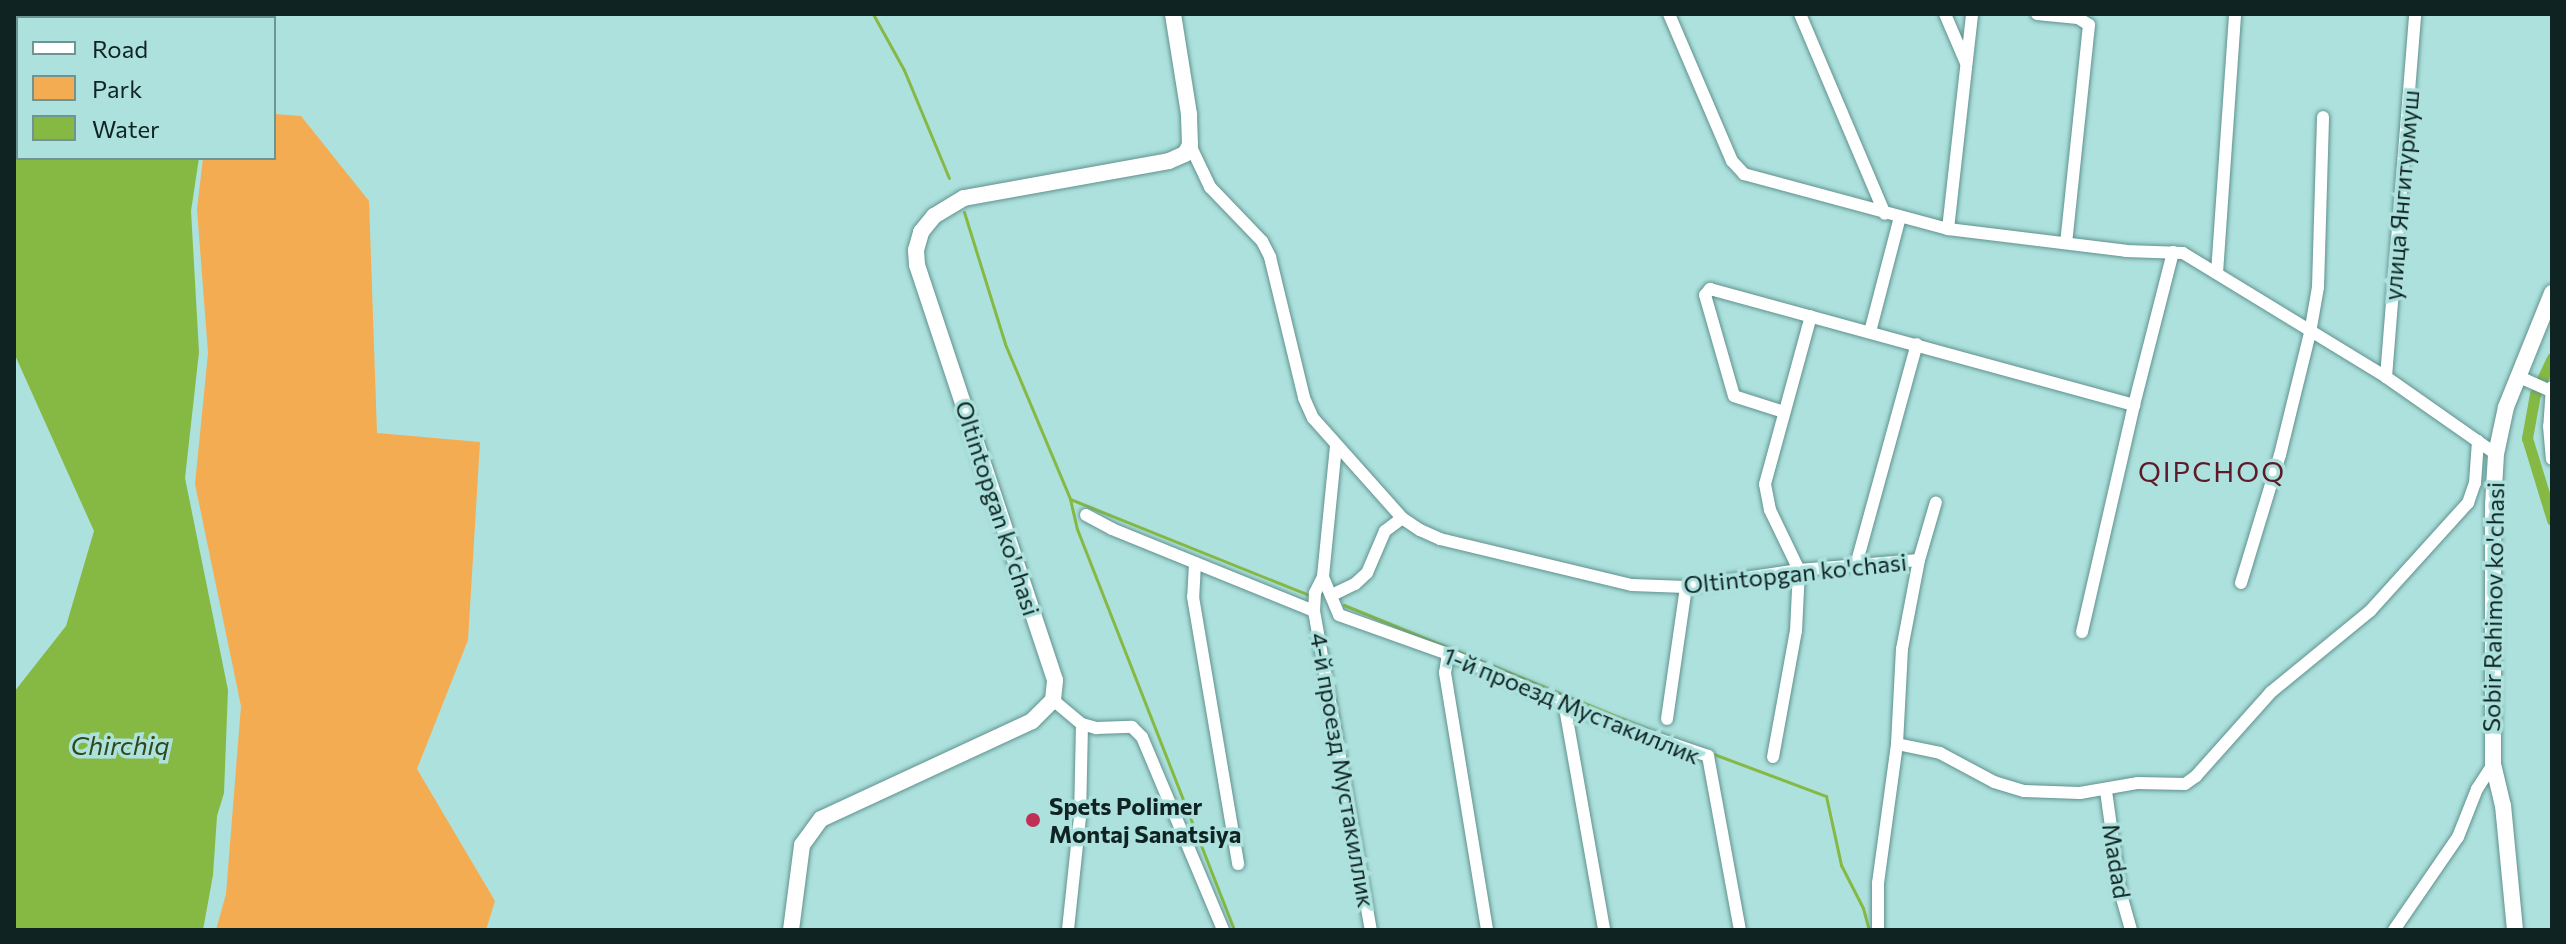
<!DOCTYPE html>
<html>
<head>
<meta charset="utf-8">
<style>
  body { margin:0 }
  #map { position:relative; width:2566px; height:944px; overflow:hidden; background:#ade1dd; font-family:Commissioner,sans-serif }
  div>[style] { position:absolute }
  .green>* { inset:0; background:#f4ac52 }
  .water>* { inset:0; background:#85b943 }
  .stream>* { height:3px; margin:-1.5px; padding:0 1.5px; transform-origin:1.5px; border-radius:1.5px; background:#85b943 }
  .canal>* { height:11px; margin:-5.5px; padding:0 5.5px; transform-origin:5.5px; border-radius:5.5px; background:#85b943 }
  .roads { filter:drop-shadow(0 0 2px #60928e) drop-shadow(0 0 2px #60928e) }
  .street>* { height:12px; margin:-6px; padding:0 6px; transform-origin:6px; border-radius:6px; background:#fff }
  .secondary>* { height:16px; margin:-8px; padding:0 8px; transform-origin:8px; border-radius:8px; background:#fff }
  .dots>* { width:22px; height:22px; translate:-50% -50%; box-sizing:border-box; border:4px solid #ade1dd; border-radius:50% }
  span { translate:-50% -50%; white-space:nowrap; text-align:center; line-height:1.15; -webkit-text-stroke:7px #ade1dd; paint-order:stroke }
  .street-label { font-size:24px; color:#0f2322 }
  .poi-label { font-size:24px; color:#0f2322; font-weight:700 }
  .left { translate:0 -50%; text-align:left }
  .water-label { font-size:26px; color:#33481a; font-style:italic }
  .quarter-label { font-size:28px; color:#5e1a2a; letter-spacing:2px }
  .frame { position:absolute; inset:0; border:16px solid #0f2322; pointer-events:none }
  .legend { position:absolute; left:16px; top:16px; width:260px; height:144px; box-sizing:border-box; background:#ade1dd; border:2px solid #6e9592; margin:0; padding:10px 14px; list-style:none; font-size:24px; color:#0f2322 }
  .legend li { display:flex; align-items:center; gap:16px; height:40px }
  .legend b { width:40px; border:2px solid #6e9592 }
</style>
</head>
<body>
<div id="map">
  <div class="green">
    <div style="clip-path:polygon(274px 114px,301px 116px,369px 201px,377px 433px,480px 442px,468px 640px,417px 769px,495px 901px,486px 930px,216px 930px,226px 894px,241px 706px,195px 484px,208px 353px,197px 209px,203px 158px,274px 158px)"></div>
  </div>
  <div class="water">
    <div style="clip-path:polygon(14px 14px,203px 14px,203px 18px,18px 18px,18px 158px,199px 158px,191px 211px,199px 352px,185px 478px,228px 690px,224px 793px,217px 816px,213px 875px,203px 930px,14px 930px,14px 692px,66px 626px,94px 531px,14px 353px)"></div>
  </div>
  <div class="stream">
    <div style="left:873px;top:14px;width:64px;rotate:61deg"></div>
    <div style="left:904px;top:70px;width:117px;rotate:67.4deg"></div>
    <div style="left:964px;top:212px;width:138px;rotate:72.7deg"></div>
    <div style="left:1005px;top:344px;width:168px;rotate:67.2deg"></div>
    <div style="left:1070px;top:499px;width:31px;rotate:77deg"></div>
    <div style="left:1077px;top:529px;width:431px;rotate:68.6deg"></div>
    <div style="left:1070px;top:499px;width:260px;rotate:21.9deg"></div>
    <div style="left:1344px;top:605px;width:328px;rotate:22.2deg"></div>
    <div style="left:1711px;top:753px;width:123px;rotate:20.5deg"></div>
    <div style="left:1826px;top:796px;width:71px;rotate:77.7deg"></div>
    <div style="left:1841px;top:865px;width:48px;rotate:62.9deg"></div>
    <div style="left:1863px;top:908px;width:23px;rotate:75deg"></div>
  </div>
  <div class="canal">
    <div style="left:2552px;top:358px;width:40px;rotate:115deg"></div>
    <div style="left:2535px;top:394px;width:45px;rotate:100.3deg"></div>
    <div style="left:2527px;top:438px;width:86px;rotate:73deg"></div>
  </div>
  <div class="roads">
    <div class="street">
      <div style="left:1669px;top:14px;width:160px;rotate:66.8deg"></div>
      <div style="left:1732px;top:161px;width:18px;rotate:47deg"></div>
      <div style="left:1744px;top:174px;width:211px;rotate:15.1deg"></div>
      <div style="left:1948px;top:229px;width:179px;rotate:7deg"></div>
      <div style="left:2126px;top:251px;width:57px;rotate:2deg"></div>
      <div style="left:2183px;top:253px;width:238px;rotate:31.4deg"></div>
      <div style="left:2386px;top:377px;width:134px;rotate:35deg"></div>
      <div style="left:1800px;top:14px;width:217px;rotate:67deg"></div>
      <div style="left:1945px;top:14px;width:53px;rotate:66.8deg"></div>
      <div style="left:2037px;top:14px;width:41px;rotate:5.6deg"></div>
      <div style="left:2078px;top:18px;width:13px;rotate:32deg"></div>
      <div style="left:2089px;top:25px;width:219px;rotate:96deg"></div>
      <div style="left:1190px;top:145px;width:47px;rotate:64.5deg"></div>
      <div style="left:1210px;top:187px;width:75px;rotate:46.1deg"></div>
      <div style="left:1262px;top:241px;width:18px;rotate:63deg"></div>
      <div style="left:1270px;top:257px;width:145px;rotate:76.4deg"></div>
      <div style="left:1304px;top:398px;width:22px;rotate:66deg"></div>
      <div style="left:1313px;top:418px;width:134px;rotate:48.3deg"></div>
      <div style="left:1402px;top:518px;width:22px;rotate:34deg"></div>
      <div style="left:1420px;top:530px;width:22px;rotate:24deg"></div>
      <div style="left:1440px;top:539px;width:197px;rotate:13.5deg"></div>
      <div style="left:1632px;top:585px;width:54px;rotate:2.1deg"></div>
      <div style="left:1686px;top:587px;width:114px;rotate:-8.6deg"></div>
      <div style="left:1799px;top:570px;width:120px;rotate:-4.8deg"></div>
      <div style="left:1948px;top:229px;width:216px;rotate:-83.6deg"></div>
      <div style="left:2217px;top:273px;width:260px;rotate:-86deg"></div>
      <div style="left:1870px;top:332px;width:119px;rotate:-75.4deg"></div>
      <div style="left:2517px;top:376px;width:36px;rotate:24deg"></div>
      <div style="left:2386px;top:377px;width:364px;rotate:-85.4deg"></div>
      <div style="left:2552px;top:387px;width:39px;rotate:94deg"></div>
      <div style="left:2549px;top:426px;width:33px;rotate:85deg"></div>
      <div style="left:2134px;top:405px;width:158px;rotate:-75.7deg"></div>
      <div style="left:1784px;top:412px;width:52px;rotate:-162.3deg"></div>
      <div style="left:1734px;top:396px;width:105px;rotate:-106deg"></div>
      <div style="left:1705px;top:295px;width:8px;rotate:-50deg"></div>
      <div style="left:1710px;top:289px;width:440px;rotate:15.3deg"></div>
      <div style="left:2134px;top:405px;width:233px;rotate:102.9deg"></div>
      <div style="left:1336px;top:446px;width:132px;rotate:95.7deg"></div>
      <div style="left:1323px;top:577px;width:18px;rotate:117deg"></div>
      <div style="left:1315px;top:593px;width:18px;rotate:93deg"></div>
      <div style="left:1314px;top:611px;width:324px;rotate:79.9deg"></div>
      <div style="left:1086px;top:515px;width:30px;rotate:28deg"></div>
      <div style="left:1112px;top:529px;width:218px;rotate:22.1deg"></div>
      <div style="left:1195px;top:563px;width:34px;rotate:93deg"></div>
      <div style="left:1193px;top:597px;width:271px;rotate:80.4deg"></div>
      <div style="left:1856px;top:565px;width:229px;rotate:-74.6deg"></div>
      <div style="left:1323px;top:577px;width:41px;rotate:67.2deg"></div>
      <div style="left:1339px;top:615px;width:116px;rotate:19.7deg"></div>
      <div style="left:1448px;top:654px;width:172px;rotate:23deg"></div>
      <div style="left:1606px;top:721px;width:108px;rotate:18.9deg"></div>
      <div style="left:1708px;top:756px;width:177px;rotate:79.6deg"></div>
      <div style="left:2241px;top:583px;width:134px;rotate:-73.1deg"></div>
      <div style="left:2280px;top:455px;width:126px;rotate:-76.2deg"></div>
      <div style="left:2310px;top:333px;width:47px;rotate:-80.1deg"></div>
      <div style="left:2318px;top:287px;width:170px;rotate:-88.3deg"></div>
      <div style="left:1332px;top:595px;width:25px;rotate:-26deg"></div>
      <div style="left:1355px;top:584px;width:16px;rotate:-43deg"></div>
      <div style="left:1367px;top:573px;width:46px;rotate:-66.8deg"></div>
      <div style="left:1385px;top:531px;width:21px;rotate:-37deg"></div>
      <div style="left:1448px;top:654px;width:19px;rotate:99deg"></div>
      <div style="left:1445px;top:673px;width:260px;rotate:80.7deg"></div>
      <div style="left:1053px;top:700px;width:38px;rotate:40deg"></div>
      <div style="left:1082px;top:724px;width:93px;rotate:91.2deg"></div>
      <div style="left:1080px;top:817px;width:114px;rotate:96.1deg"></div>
      <div style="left:1564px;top:702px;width:231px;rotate:80deg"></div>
      <div style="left:1667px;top:719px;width:133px;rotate:-81.8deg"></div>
      <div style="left:1082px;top:724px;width:15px;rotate:16deg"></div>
      <div style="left:1096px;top:728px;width:36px;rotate:-2deg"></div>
      <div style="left:1132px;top:727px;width:14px;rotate:45deg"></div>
      <div style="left:1142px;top:737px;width:209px;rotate:67.2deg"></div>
      <div style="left:1897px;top:744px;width:44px;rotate:11.8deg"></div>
      <div style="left:1940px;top:753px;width:61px;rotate:28.2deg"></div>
      <div style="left:1994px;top:782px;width:31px;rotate:17deg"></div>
      <div style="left:2024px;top:791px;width:56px;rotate:2deg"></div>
      <div style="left:2080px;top:793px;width:59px;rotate:-9.8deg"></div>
      <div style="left:2138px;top:783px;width:47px;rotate:1.2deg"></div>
      <div style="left:2185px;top:784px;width:14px;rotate:-36deg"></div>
      <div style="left:2196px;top:776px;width:113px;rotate:-48.2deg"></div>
      <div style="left:2271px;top:692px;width:128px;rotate:-39.3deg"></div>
      <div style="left:2370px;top:611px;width:146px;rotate:-47.8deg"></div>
      <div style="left:2468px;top:503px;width:21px;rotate:-71deg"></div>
      <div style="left:2475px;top:483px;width:42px;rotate:-85.9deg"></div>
      <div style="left:1773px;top:757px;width:128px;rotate:-79.7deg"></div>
      <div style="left:1796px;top:631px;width:61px;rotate:-87.2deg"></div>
      <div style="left:1799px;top:570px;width:67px;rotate:-115.8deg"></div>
      <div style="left:1770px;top:510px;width:26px;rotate:-101deg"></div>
      <div style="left:1765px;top:484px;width:174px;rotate:-74.7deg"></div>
      <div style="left:2106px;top:791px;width:101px;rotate:82deg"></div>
      <div style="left:2120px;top:891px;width:41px;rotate:74.2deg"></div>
      <div style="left:1878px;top:930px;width:47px;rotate:-90deg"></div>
      <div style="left:1878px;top:883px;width:140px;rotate:-82.2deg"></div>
      <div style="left:1897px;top:744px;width:95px;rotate:-87deg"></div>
      <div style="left:1902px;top:649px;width:91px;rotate:-79.2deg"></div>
      <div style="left:1919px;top:560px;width:60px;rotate:-73.7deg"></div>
      <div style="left:2394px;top:930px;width:113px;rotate:-55.5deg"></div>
      <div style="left:2458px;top:837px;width:52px;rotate:-68.4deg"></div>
      <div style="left:2477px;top:789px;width:30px;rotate:-57deg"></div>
    </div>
    <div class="secondary">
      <div style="left:791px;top:930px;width:86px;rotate:-82.6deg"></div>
      <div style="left:802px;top:845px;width:32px;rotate:-54deg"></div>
      <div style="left:821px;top:819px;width:233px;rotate:-24.9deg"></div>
      <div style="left:1032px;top:721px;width:30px;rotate:-45deg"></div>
      <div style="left:1053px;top:700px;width:20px;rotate:-84deg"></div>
      <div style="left:1055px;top:680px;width:437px;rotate:-108.4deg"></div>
      <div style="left:917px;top:265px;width:15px;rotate:-94deg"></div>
      <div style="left:916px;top:250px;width:19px;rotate:-74deg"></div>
      <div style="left:921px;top:232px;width:21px;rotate:-51deg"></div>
      <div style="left:934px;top:216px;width:35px;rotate:-31deg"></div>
      <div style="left:964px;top:198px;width:208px;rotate:-10.2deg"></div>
      <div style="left:1169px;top:161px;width:17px;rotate:-24deg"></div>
      <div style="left:1185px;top:154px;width:10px;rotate:-61deg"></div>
      <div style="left:1190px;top:145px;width:31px;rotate:-92deg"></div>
      <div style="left:1189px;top:114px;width:101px;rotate:-99.1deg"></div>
      <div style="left:2515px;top:930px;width:125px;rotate:-95.5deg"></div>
      <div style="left:2503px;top:806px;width:43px;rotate:-103.4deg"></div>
      <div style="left:2493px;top:764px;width:259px;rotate:-90deg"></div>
      <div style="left:2493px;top:505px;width:51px;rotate:-86.6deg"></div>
      <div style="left:2496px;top:454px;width:48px;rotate:-78deg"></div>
      <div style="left:2506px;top:407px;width:123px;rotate:-68deg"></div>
    </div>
  </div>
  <div class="dots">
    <div style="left:1033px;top:820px;background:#bf3057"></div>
  </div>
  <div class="street-label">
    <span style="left:2401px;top:195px;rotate:-85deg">улица Янгитурмуш</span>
    <span style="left:998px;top:508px;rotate:72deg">Oltintopgan ko'chasi</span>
    <span style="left:1795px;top:573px;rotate:-6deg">Oltintopgan ko'chasi</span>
    <span style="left:2493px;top:607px;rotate:-89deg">Sobir Rahimov ko'chasi</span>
    <span style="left:1572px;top:705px;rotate:22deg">1-й проезд Мустакиллик</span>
    <span style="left:1343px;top:770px;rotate:80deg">4-й проезд Мустакиллик</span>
    <span style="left:2117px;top:861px;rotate:81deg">Madad</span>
  </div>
  <div class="poi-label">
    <span class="left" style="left:1049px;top:820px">Spets Polimer<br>Montaj Sanatsiya</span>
  </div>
  <div class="water-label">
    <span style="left:120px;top:745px">Chirchiq</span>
  </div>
  <div class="quarter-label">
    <span style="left:2212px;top:471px">QIPCHOQ</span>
  </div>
  <div class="frame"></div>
  <ul class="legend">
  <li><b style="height:10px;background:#fff"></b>Road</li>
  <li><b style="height:22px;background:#f4ac52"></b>Park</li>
  <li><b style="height:22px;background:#85b943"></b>Water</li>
  </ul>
</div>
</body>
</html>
